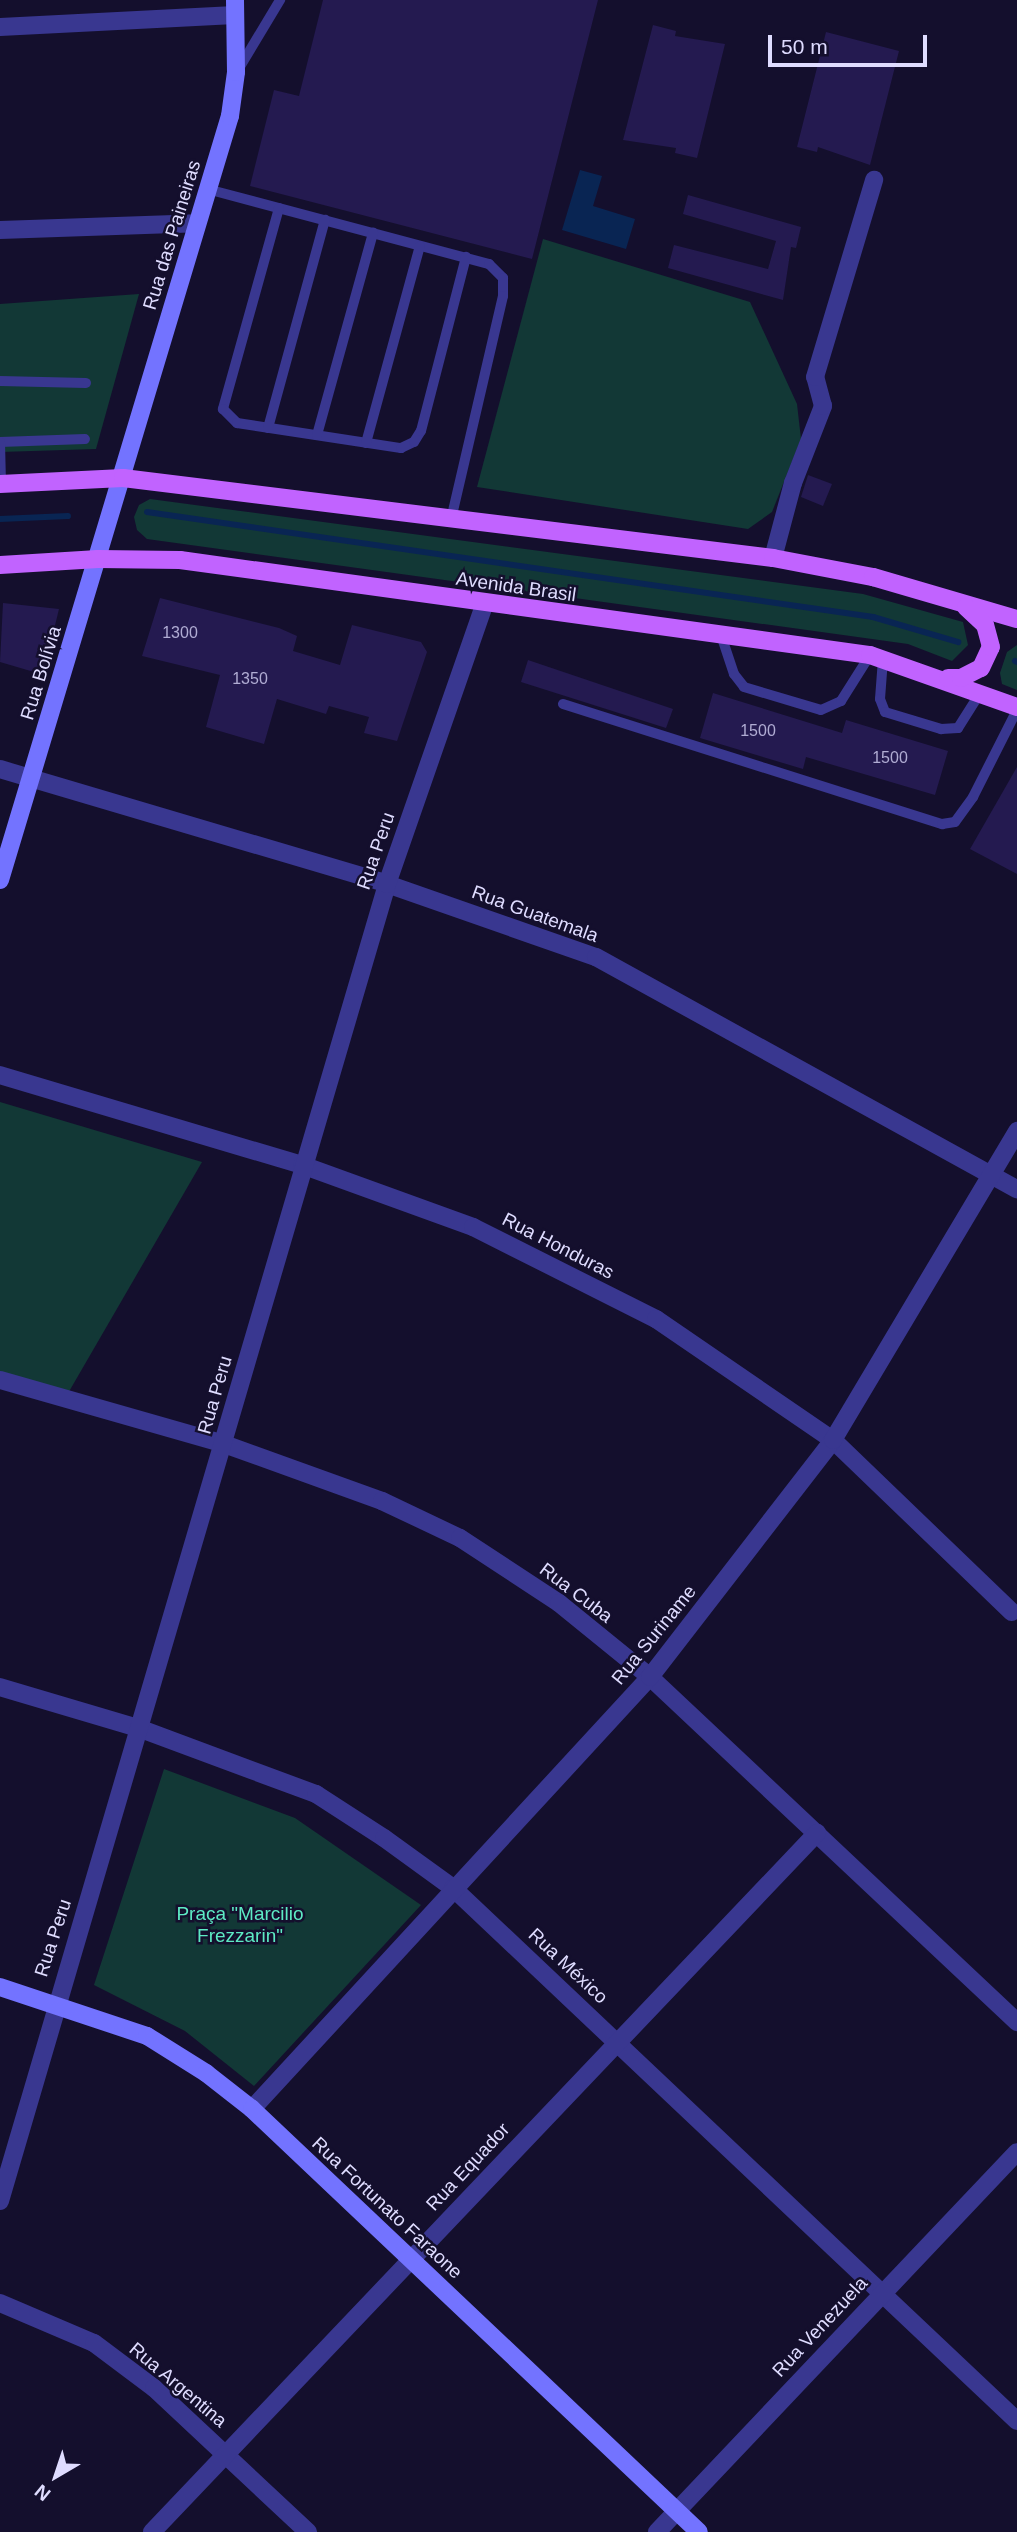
<!DOCTYPE html>
<html>
<head>
<meta charset="utf-8">
<style>
  body { margin:0 }
  #map { position:relative; width:1017px; height:2532px; overflow:hidden; background:#140f2d; font-family:Helvetica,sans-serif }
  div>[style] { position:absolute }
  .green>* { inset:0; background:#123836 }
  .water>* { inset:0; background:#092553 }
  .stream>* { height:6px; margin:-3px; padding:0 3px; transform-origin:3px; border-radius:3px; background:#092553 }
  .building>* { inset:0; background:#241a50 }
  .lane>* { height:10px; margin:-5px; padding:0 5px; transform-origin:5px; border-radius:5px; background:#393790 }
  .street>* { height:18px; margin:-9px; padding:0 9px; transform-origin:9px; border-radius:9px; background:#393790 }
  .secondary>* { height:18px; margin:-9px; padding:0 9px; transform-origin:9px; border-radius:9px; background:#7373ff }
  .primary>* { height:18px; margin:-9px; padding:0 9px; transform-origin:9px; border-radius:9px; background:#c163ff }
  span { translate:-50% -50%; white-space:nowrap; text-align:center; line-height:1.15; -webkit-text-stroke:5px #140f2d; paint-order:stroke }
  .number-label { font-size:16px; color:#b0acd3 }
  .number-label span { -webkit-text-stroke-width:0 }
  .street-label { font-size:19px; color:#dfdcff }
  .park-label { font-size:19px; color:#5deac4 }
  .north { position:absolute; left:21px; top:2441px; width:70px; height:70px; -webkit-text-stroke:5px #140f2d; paint-order:stroke; rotate:219deg; font-size:19px; font-weight:700; line-height:28px; text-align:center; color:#dfdcff }
  .north::after { content:''; display:block; margin:auto; width:24px; height:32px; background:#dfdcff; clip-path:polygon(50% 0,100% 100%,50% 72%,0 100%) }
  .scale { position:absolute; left:768px; top:35px; width:159px; height:32px; box-sizing:border-box; border:4px solid #dfdcff; border-top:0; padding-left:9px; font-size:21px; line-height:24px; white-space:nowrap; color:#dfdcff; -webkit-text-stroke:5px #140f2d; paint-order:stroke }
</style>
</head>
<body>
<div id="map">
  <div class="green">
    <div style="clip-path:polygon(543px 239px,750px 302px,797px 404px,801px 439px,772px 512px,748px 529px,477px 487px)"></div>
    <div style="clip-path:polygon(139px 294px,96px 449px,0 452px,0 304px)"></div>
    <div style="clip-path:polygon(150px 499px,863px 594px,963px 622px,968px 645px,952px 661px,908px 644px,147px 539px,137px 530px,134px 517px,139px 505px)"></div>
    <div style="clip-path:polygon(1017px 645px,1017px 690px,1002px 684px,1000px 673px,1007px 652px)"></div>
    <div style="clip-path:polygon(0 1102px,202px 1162px,67px 1395px,0 1376px)"></div>
    <div style="clip-path:polygon(164px 1769px,295px 1818px,421px 1905px,254px 2086px,185px 2031px,94px 1985px)"></div>
  </div>
  <div class="water">
    <div style="clip-path:polygon(580px 170px,602px 176px,593px 206px,635px 219px,626px 249px,562px 230px)"></div>
  </div>
  <div class="stream">
    <div style="left:147px;top:512px;width:734px;rotate:8.23deg"></div>
    <div style="left:873px;top:617px;width:89px;rotate:16.4deg"></div>
    <div style="left:0;top:519px;width:68px;rotate:-2.5deg"></div>
    <div style="left:1015px;top:661px;width:2px;rotate:27deg"></div>
  </div>
  <div class="building">
    <div style="clip-path:polygon(323px 0,598px 0,532px 259px,250px 186px,274px 90px,299px 96px)"></div>
    <div style="clip-path:polygon(653px 25px,676px 31px,675px 36px,725px 44px,697px 158px,675px 153px,676px 148px,623px 140px)"></div>
    <div style="clip-path:polygon(826px 32px,899px 51px,870px 165px,818px 147px,817px 152px,797px 147px)"></div>
    <div style="clip-path:polygon(688px 195px,801px 227px,796px 248px,791px 247px,783px 300px,668px 268px,674px 245px,768px 269px,776px 241px,683px 214px)"></div>
    <div style="clip-path:polygon(808px 475px,832px 484px,823px 506px,801px 497px)"></div>
    <div style="clip-path:polygon(160px 598px,279px 628px,297px 636px,293px 651px,340px 665px,352px 625px,421px 642px,427px 652px,397px 741px,364px 733px,369px 717px,329px 706px,326px 714px,277px 699px,264px 744px,206px 727px,220px 675px,142px 656px)"></div>
    <div style="clip-path:polygon(3px 603px,59px 609px,48px 654px,34px 672px,0 662px)"></div>
    <div style="clip-path:polygon(528px 660px,673px 709px,666px 728px,521px 682px)"></div>
    <div style="clip-path:polygon(713px 693px,842px 733px,846px 720px,948px 751px,935px 795px,806px 757px,803px 769px,700px 738px)"></div>
    <div style="clip-path:polygon(1017px 767px,1017px 874px,970px 849px)"></div>
  </div>
  <div class="lane">
    <div style="left:238px;top:70px;width:82px;rotate:-59deg"></div>
    <div style="left:207px;top:189px;width:292px;rotate:14.9deg"></div>
    <div style="left:489px;top:264px;width:20px;rotate:45deg"></div>
    <div style="left:503px;top:278px;width:18px;rotate:90deg"></div>
    <div style="left:503px;top:296px;width:229px;rotate:103.1deg"></div>
    <div style="left:279px;top:208px;width:209px;rotate:105.6deg"></div>
    <div style="left:223px;top:409px;width:20px;rotate:45deg"></div>
    <div style="left:237px;top:423px;width:166px;rotate:8.7deg"></div>
    <div style="left:401px;top:448px;width:14px;rotate:-25deg"></div>
    <div style="left:414px;top:442px;width:13px;rotate:-58deg"></div>
    <div style="left:421px;top:431px;width:180px;rotate:-75.5deg"></div>
    <div style="left:0;top:381px;width:86px;rotate:1.3deg"></div>
    <div style="left:268px;top:428px;width:216px;rotate:-74.7deg"></div>
    <div style="left:317px;top:435px;width:210px;rotate:-74.5deg"></div>
    <div style="left:0;top:442px;width:85px;rotate:-2deg"></div>
    <div style="left:0;top:442px;width:42px;rotate:88.6deg"></div>
    <div style="left:366px;top:443px;width:204px;rotate:-74.7deg"></div>
    <div style="left:721px;top:635px;width:41px;rotate:71.6deg"></div>
    <div style="left:734px;top:674px;width:16px;rotate:52deg"></div>
    <div style="left:744px;top:687px;width:80px;rotate:16.6deg"></div>
    <div style="left:821px;top:710px;width:22px;rotate:-24deg"></div>
    <div style="left:841px;top:701px;width:54px;rotate:-57.8deg"></div>
    <div style="left:883px;top:659px;width:40px;rotate:94.3deg"></div>
    <div style="left:880px;top:699px;width:14px;rotate:69deg"></div>
    <div style="left:885px;top:712px;width:59px;rotate:16.9deg"></div>
    <div style="left:941px;top:729px;width:17px;rotate:-3deg"></div>
    <div style="left:958px;top:728px;width:41px;rotate:-57.8deg"></div>
    <div style="left:563px;top:704px;width:398px;rotate:17.6deg"></div>
    <div style="left:942px;top:824px;width:13px;rotate:-9deg"></div>
    <div style="left:955px;top:822px;width:31px;rotate:-54deg"></div>
    <div style="left:973px;top:797px;width:97px;rotate:-63.2deg"></div>
  </div>
  <div class="street">
    <div style="left:0;top:27px;width:235px;rotate:-2.9deg"></div>
    <div style="left:0;top:230px;width:196px;rotate:-2deg"></div>
    <div style="left:773px;top:558px;width:78px;rotate:-75.1deg"></div>
    <div style="left:793px;top:483px;width:83px;rotate:-68.7deg"></div>
    <div style="left:823px;top:406px;width:30px;rotate:-105deg"></div>
    <div style="left:815px;top:377px;width:206px;rotate:-73.3deg"></div>
    <div style="left:0;top:769px;width:404px;rotate:16.5deg"></div>
    <div style="left:387px;top:884px;width:221px;rotate:19.3deg"></div>
    <div style="left:596px;top:957px;width:481px;rotate:28.9deg"></div>
    <div style="left:0;top:1075px;width:315px;rotate:16.6deg"></div>
    <div style="left:302px;top:1165px;width:182px;rotate:19.9deg"></div>
    <div style="left:473px;top:1227px;width:205px;rotate:26.7deg"></div>
    <div style="left:656px;top:1319px;width:214px;rotate:34.4deg"></div>
    <div style="left:833px;top:1440px;width:248px;rotate:43.9deg"></div>
    <div style="left:0;top:1380px;width:233px;rotate:15.9deg"></div>
    <div style="left:224px;top:1444px;width:168px;rotate:19.8deg"></div>
    <div style="left:382px;top:1501px;width:86px;rotate:25.4deg"></div>
    <div style="left:460px;top:1538px;width:118px;rotate:33.3deg"></div>
    <div style="left:559px;top:1603px;width:117px;rotate:39.1deg"></div>
    <div style="left:650px;top:1677px;width:504px;rotate:43.23deg"></div>
    <div style="left:0;top:1687px;width:147px;rotate:16.6deg"></div>
    <div style="left:141px;top:1729px;width:187px;rotate:20.4deg"></div>
    <div style="left:316px;top:1794px;width:81px;rotate:32.9deg"></div>
    <div style="left:384px;top:1838px;width:85px;rotate:35.9deg"></div>
    <div style="left:453px;top:1888px;width:776px;rotate:43.38deg"></div>
    <div style="left:252px;top:2109px;width:587px;rotate:-47.35deg"></div>
    <div style="left:650px;top:1677px;width:299px;rotate:-52.3deg"></div>
    <div style="left:833px;top:1440px;width:360px;rotate:-59.2deg"></div>
    <div style="left:0;top:2201px;width:1373px;rotate:-73.62deg"></div>
    <div style="left:387px;top:884px;width:295px;rotate:-70.8deg"></div>
    <div style="left:0;top:2303px;width:102px;rotate:23.1deg"></div>
    <div style="left:94px;top:2343px;width:75px;rotate:36.9deg"></div>
    <div style="left:154px;top:2388px;width:211px;rotate:43.1deg"></div>
    <div style="left:152px;top:2532px;width:965px;rotate:-46.43deg"></div>
    <div style="left:657px;top:2532px;width:523px;rotate:-46.55deg"></div>
  </div>
  <div class="secondary">
    <div style="left:0;top:880px;width:798px;rotate:-73.25deg"></div>
    <div style="left:230px;top:116px;width:44px;rotate:-82.2deg"></div>
    <div style="left:236px;top:72px;width:72px;rotate:-90.8deg"></div>
    <div style="left:0;top:1987px;width:155px;rotate:18.4deg"></div>
    <div style="left:147px;top:2036px;width:70px;rotate:32.1deg"></div>
    <div style="left:206px;top:2073px;width:58px;rotate:38deg"></div>
    <div style="left:252px;top:2109px;width:615px;rotate:43.42deg"></div>
  </div>
  <div class="primary">
    <div style="left:0;top:484px;width:123px;rotate:-2.8deg"></div>
    <div style="left:123px;top:478px;width:655px;rotate:7.02deg"></div>
    <div style="left:773px;top:558px;width:102px;rotate:10.8deg"></div>
    <div style="left:873px;top:577px;width:150px;rotate:16.3deg"></div>
    <div style="left:0;top:565px;width:98px;rotate:-3.5deg"></div>
    <div style="left:98px;top:559px;width:82px;rotate:0.7deg"></div>
    <div style="left:180px;top:560px;width:697px;rotate:7.84deg"></div>
    <div style="left:870px;top:655px;width:156px;rotate:19.5deg"></div>
    <div style="left:948px;top:678px;width:13px"></div>
    <div style="left:961px;top:678px;width:22px;rotate:-27deg"></div>
    <div style="left:981px;top:668px;width:23px;rotate:-65deg"></div>
    <div style="left:991px;top:647px;width:23px;rotate:-105deg"></div>
    <div style="left:985px;top:625px;width:26px;rotate:-137deg"></div>
  </div>
  <div class="number-label">
    <span style="left:180px;top:633px">1300</span>
    <span style="left:250px;top:679px">1350</span>
    <span style="left:758px;top:731px">1500</span>
    <span style="left:890px;top:758px">1500</span>
  </div>
  <div class="street-label">
    <span style="left:172px;top:235px;rotate:-73deg">Rua das Paineiras</span>
    <span style="left:516px;top:587px;rotate:8deg">Avenida Brasil</span>
    <span style="left:41px;top:673px;rotate:-73deg">Rua Bolívia</span>
    <span style="left:376px;top:851px;rotate:-71deg">Rua Peru</span>
    <span style="left:535px;top:914px;rotate:20deg">Rua Guatemala</span>
    <span style="left:558px;top:1246px;rotate:27deg">Rua Honduras</span>
    <span style="left:215px;top:1395px;rotate:-74deg">Rua Peru</span>
    <span style="left:576px;top:1593px;rotate:37deg">Rua Cuba</span>
    <span style="left:654px;top:1635px;rotate:-51deg">Rua Suriname</span>
    <span style="left:53px;top:1938px;rotate:-72deg">Rua Peru</span>
    <span style="left:568px;top:1966px;rotate:43deg">Rua México</span>
    <span style="left:468px;top:2167px;rotate:-47deg">Rua Equador</span>
    <span style="left:387px;top:2208px;rotate:43deg">Rua Fortunato Faraone</span>
    <span style="left:820px;top:2327px;rotate:-47deg">Rua Venezuela</span>
    <span style="left:178px;top:2385px;rotate:40deg">Rua Argentina</span>
  </div>
  <div class="park-label">
    <span style="left:240px;top:1925px">Praça "Marcilio<br>Frezzarin"</span>
  </div>
  <div class="north">N</div>
  <div class="scale">50 m</div>
</div>
</body>
</html>
